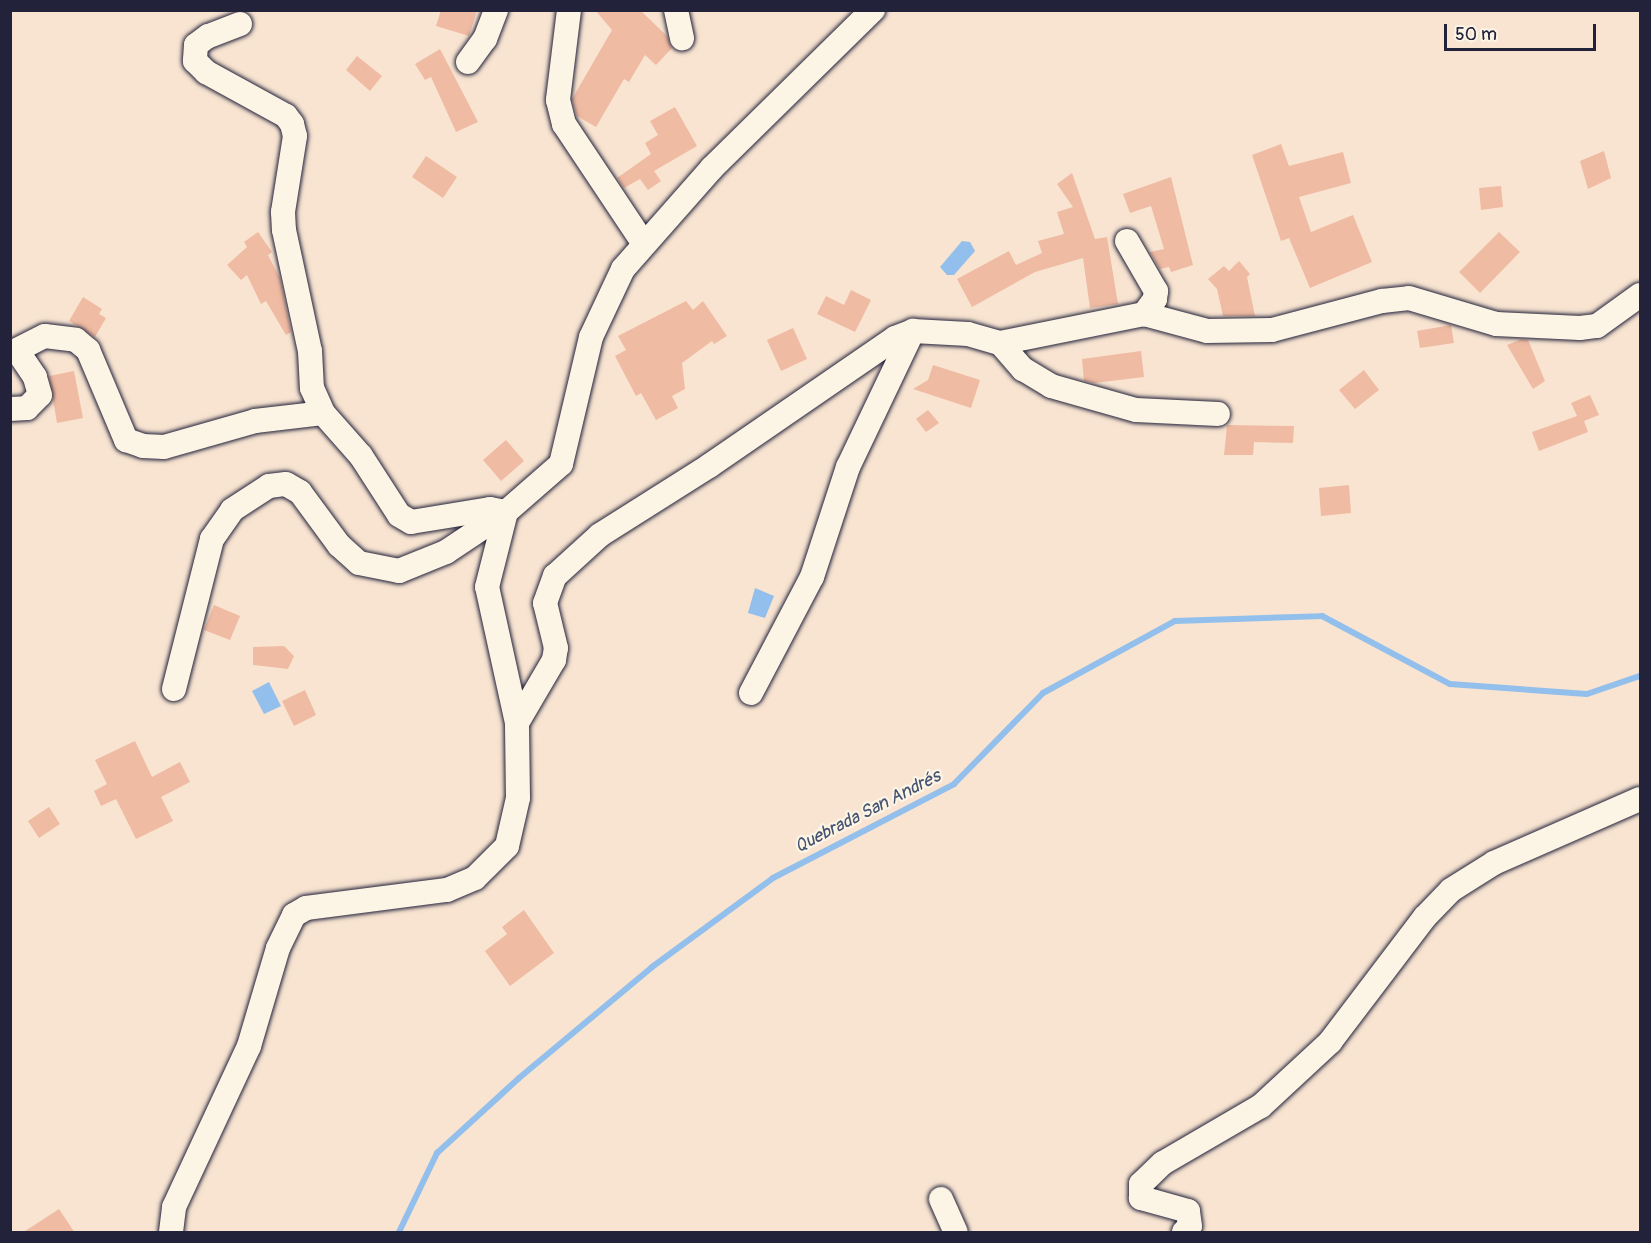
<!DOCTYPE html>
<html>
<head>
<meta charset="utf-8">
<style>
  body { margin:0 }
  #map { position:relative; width:1651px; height:1243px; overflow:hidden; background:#f8e4d1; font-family:Pangolin,sans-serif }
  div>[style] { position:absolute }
  .water>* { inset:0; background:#92bfeb }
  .stream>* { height:6px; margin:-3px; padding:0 3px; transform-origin:3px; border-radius:3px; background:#92bfeb }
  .building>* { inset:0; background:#f0bba3 }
  .roads { filter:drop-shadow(0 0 2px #22223b) drop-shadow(0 0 2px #22223b) }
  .street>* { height:24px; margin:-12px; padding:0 12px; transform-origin:12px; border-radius:12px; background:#fcf5e5 }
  span { translate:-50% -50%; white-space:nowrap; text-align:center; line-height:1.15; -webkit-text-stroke:4.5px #fcf5e5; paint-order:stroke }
  .water-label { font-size:18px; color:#445170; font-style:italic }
  .frame { position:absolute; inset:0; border:12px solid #22223b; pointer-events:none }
  .scale { position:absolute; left:1444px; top:24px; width:152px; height:27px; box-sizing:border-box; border:3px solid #22223b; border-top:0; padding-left:8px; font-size:18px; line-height:21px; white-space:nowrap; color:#22223b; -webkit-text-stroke:4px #fcf5e5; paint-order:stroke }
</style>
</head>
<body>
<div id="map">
  <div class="water">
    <div style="clip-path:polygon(962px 241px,970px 242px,975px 251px,954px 275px,947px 275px,940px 267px)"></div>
    <div style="clip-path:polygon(755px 588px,774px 596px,765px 618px,748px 613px)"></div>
    <div style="clip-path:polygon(269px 682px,281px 706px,264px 714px,252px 691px)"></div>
  </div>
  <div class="stream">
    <div style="left:399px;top:1232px;width:88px;rotate:-64.3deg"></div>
    <div style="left:437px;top:1153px;width:111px;rotate:-42.4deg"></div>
    <div style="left:519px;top:1078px;width:173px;rotate:-39.8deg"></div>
    <div style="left:652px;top:967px;width:150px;rotate:-36.3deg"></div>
    <div style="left:773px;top:878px;width:204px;rotate:-27.4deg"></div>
    <div style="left:954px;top:784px;width:127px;rotate:-45.6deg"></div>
    <div style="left:1043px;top:693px;width:150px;rotate:-28.6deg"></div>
    <div style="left:1175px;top:621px;width:147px;rotate:-1.9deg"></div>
    <div style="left:1322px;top:616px;width:145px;rotate:28deg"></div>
    <div style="left:1450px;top:684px;width:137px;rotate:4.2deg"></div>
    <div style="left:1587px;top:694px;width:56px;rotate:-18.8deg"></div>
  </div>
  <div class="building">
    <div style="clip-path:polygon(441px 10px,477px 10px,469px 36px,436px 26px)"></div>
    <div style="clip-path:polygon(595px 10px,640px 10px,667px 36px,672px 48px,656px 65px,645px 55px,629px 82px,624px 79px,596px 127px,577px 116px,572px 99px,612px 30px)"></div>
    <div style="clip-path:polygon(440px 49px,478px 122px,456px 132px,431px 77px,425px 80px,415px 64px)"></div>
    <div style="clip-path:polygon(357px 56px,382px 76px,370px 91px,346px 70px)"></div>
    <div style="clip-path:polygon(675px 107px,697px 146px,654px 171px,661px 181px,648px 190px,640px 179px,624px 188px,617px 178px,651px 154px,645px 143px,658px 135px,650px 121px)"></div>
    <div style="clip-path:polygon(1281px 144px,1289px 166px,1343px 152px,1351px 183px,1299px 197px,1311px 232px,1353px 215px,1372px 262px,1310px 288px,1289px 238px,1281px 241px,1252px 155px)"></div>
    <div style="clip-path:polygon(1604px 151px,1611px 178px,1588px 189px,1580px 161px)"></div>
    <div style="clip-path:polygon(426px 156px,457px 177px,443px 198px,412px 177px)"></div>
    <div style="clip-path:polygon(1072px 173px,1095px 239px,1107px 237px,1118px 304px,1090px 308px,1083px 258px,1035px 272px,972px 307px,957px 279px,1009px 251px,1016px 265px,1042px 253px,1038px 241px,1064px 234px,1057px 212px,1073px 207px,1057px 184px)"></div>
    <div style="clip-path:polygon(1171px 177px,1193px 265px,1171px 272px,1169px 267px,1160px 269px,1150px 252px,1164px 249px,1151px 206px,1130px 213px,1123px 194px)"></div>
    <div style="clip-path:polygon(1501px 186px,1503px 207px,1481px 210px,1479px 188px)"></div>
    <div style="clip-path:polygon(258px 232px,272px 252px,268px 255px,280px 278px,291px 332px,286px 335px,266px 301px,261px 304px,247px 275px,241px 280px,227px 265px,247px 247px,244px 242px)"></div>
    <div style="clip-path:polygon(1499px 232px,1520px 252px,1480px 293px,1459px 272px)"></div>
    <div style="clip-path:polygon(1239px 261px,1250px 274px,1247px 277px,1255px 316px,1223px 316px,1217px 289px,1208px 279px,1224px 266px,1229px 271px)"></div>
    <div style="clip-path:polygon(851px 290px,871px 300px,855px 332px,817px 314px,826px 296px,844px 305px)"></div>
    <div style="clip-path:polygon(83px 297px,102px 309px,99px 314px,106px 318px,95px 337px,69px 321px)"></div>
    <div style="clip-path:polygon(686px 301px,693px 310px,703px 301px,727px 336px,714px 344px,712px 341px,682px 363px,685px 389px,672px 396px,678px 408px,656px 420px,641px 393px,636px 396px,615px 356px,626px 350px,618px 336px)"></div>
    <div style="clip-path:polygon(1451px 325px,1454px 343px,1420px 348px,1417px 331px)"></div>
    <div style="clip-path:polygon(793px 328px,807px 359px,781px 371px,767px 340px)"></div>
    <div style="clip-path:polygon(1522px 339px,1528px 340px,1545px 381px,1533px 389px,1507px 345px)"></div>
    <div style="clip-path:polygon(1141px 351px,1144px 377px,1094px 383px,1084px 381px,1082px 359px)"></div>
    <div style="clip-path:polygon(933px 365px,980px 380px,971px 408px,913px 389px,928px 380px)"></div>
    <div style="clip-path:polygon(1364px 370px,1379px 390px,1355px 409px,1339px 390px)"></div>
    <div style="clip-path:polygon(74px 371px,83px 418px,57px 423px,49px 376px)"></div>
    <div style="clip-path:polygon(1590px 395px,1599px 415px,1584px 421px,1588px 432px,1539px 451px,1532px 432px,1577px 416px,1571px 403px)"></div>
    <div style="clip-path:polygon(928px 410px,939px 423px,926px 432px,916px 419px)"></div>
    <div style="clip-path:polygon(1227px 425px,1294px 426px,1293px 443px,1254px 442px,1253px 455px,1224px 455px)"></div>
    <div style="clip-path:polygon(506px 440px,524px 461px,501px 481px,483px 460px)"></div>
    <div style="clip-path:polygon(1349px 485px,1351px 513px,1321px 516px,1319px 488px)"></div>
    <div style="clip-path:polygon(214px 605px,240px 616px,230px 640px,204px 630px)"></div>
    <div style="clip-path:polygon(284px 646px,294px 656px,288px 669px,253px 665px,253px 647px)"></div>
    <div style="clip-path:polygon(305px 690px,316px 715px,294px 726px,282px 701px)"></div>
    <div style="clip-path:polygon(135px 741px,152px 777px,180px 762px,190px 782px,161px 797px,173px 821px,136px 839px,116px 799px,101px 806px,94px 791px,107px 784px,95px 760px)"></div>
    <div style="clip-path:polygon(49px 807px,60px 824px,39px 838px,28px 821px)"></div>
    <div style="clip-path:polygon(524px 910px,554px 953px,510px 986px,485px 951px,507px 934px,502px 927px)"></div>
    <div style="clip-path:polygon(59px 1209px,75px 1233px,22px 1233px)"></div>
  </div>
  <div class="roads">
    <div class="street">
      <div style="left:569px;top:10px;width:91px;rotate:97deg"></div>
      <div style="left:558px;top:100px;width:25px;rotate:76deg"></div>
      <div style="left:564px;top:124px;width:144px;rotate:56.3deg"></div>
      <div style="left:676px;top:10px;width:29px;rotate:78deg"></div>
      <div style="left:240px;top:24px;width:34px;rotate:159deg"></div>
      <div style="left:208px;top:36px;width:15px;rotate:143deg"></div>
      <div style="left:196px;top:45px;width:16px;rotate:94deg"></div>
      <div style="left:195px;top:61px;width:16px;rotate:45deg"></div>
      <div style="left:206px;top:72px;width:91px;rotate:28.8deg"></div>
      <div style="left:286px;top:116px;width:10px;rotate:53deg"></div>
      <div style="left:292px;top:124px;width:12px;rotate:76deg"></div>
      <div style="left:295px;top:136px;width:77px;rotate:99deg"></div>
      <div style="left:283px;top:212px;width:18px;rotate:87deg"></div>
      <div style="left:284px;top:230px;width:124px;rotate:77.9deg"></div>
      <div style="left:310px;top:351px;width:37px;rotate:87deg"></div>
      <div style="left:312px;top:388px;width:27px;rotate:66deg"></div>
      <div style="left:468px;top:62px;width:29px;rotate:-54deg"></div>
      <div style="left:485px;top:39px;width:31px;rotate:-69deg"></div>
      <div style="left:1127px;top:241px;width:58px;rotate:59.9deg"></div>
      <div style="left:1156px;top:291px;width:8px;rotate:97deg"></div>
      <div style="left:1155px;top:299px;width:19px;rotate:126deg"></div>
      <div style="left:1000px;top:343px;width:35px;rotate:49deg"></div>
      <div style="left:1023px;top:369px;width:33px;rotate:31deg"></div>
      <div style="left:1051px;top:386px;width:88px;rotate:15.8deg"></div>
      <div style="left:1136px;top:410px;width:82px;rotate:2.8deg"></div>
      <div style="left:10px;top:409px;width:17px;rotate:-3deg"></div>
      <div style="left:27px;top:408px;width:18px;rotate:-45deg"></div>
      <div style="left:40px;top:395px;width:19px;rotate:-106deg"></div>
      <div style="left:35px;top:377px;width:32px;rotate:-124deg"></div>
      <div style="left:17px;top:350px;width:31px;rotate:-27deg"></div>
      <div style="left:45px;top:336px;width:31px;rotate:7deg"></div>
      <div style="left:76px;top:340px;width:16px;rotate:40deg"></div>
      <div style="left:88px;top:350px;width:98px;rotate:67.1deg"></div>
      <div style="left:126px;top:440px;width:18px;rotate:19deg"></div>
      <div style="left:143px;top:446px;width:21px;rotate:3deg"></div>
      <div style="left:164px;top:447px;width:95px;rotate:-15.9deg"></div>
      <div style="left:255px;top:421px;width:68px;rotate:-6.7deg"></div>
      <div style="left:323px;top:413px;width:57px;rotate:48.5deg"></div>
      <div style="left:361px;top:456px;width:70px;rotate:57.2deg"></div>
      <div style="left:399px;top:515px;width:14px;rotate:30deg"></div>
      <div style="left:411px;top:522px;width:80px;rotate:-9.3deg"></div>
      <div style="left:490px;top:509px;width:16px;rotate:11deg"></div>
      <div style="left:174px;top:689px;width:155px;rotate:-75.8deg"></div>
      <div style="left:212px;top:539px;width:35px;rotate:-55deg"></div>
      <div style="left:232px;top:510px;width:44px;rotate:-33deg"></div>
      <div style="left:269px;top:486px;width:17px;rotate:-7deg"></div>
      <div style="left:286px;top:484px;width:16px;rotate:30deg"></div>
      <div style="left:300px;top:492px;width:66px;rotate:53.7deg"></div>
      <div style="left:339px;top:545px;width:27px;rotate:42deg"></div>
      <div style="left:359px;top:563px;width:41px;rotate:11.3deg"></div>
      <div style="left:399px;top:571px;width:51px;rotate:-22deg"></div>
      <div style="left:446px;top:552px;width:72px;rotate:-33.7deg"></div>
      <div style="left:506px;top:512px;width:73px;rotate:-41.1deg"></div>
      <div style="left:561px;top:464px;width:130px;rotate:-76.7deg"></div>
      <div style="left:591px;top:337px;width:75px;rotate:-64.8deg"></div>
      <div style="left:623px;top:269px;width:135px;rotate:-48.6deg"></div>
      <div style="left:712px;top:168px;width:226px;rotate:-44.5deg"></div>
      <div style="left:751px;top:693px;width:131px;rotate:-62.3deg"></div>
      <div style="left:812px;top:577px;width:116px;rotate:-71.9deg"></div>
      <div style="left:848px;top:467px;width:151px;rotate:-64.5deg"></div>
      <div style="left:517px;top:723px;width:73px;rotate:-59.6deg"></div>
      <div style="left:554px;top:660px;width:12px;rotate:-81deg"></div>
      <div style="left:556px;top:648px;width:46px;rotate:-103.7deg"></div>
      <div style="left:545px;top:603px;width:29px;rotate:-70deg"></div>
      <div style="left:555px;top:576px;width:61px;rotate:-42.3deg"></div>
      <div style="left:600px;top:535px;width:129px;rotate:-32.3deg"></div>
      <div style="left:709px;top:466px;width:226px;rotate:-34.5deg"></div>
      <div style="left:895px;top:338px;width:19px;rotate:-21deg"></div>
      <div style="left:913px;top:331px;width:55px;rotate:3.1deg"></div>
      <div style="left:968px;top:334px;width:33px;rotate:16deg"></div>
      <div style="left:1000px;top:343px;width:147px;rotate:-11.4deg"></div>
      <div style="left:1144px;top:314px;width:65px;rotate:15.1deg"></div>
      <div style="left:1207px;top:331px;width:65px;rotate:-0.9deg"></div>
      <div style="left:1272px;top:330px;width:114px;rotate:-14.8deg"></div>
      <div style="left:1382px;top:301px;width:27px;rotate:-6deg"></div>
      <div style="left:1409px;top:298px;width:91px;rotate:16.6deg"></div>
      <div style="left:1496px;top:324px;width:84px;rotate:2.7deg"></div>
      <div style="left:1580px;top:328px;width:17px;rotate:-7deg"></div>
      <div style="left:1597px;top:326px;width:53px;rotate:-35.8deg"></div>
      <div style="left:941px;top:1199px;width:36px;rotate:66deg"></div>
      <div style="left:171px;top:1232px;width:25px;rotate:-83deg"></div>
      <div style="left:174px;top:1207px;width:178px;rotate:-65deg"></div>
      <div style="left:249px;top:1046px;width:102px;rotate:-73.5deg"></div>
      <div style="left:278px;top:948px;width:37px;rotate:-64deg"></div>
      <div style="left:294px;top:915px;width:14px;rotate:-30deg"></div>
      <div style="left:306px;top:908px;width:142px;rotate:-7.3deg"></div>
      <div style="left:447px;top:890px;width:30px;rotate:-23deg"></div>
      <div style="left:475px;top:878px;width:45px;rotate:-45deg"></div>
      <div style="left:507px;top:846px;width:49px;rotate:-77.1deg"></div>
      <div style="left:518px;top:798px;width:75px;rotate:-90.8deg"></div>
      <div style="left:517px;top:723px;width:139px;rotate:-102.4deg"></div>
      <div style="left:487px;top:587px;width:77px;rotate:-75.8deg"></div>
      <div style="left:1184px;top:1232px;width:8px;rotate:-45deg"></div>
      <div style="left:1190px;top:1226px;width:15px;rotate:-98deg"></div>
      <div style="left:1188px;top:1211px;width:49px;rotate:-164.5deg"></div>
      <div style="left:1141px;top:1198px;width:14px;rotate:-90deg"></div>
      <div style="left:1141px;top:1184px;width:30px;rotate:-44deg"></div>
      <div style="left:1163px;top:1163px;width:113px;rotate:-30.2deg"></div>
      <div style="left:1261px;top:1106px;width:94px;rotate:-42.8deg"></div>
      <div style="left:1330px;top:1042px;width:157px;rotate:-52.8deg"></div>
      <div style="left:1425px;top:917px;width:37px;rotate:-46deg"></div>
      <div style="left:1451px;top:890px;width:51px;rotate:-32.1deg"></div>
      <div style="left:1494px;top:863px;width:159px;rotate:-23.7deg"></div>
    </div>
  </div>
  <div class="water-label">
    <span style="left:868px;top:812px;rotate:-27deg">Quebrada San Andrés</span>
  </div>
  <div class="frame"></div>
  <div class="scale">50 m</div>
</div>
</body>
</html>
